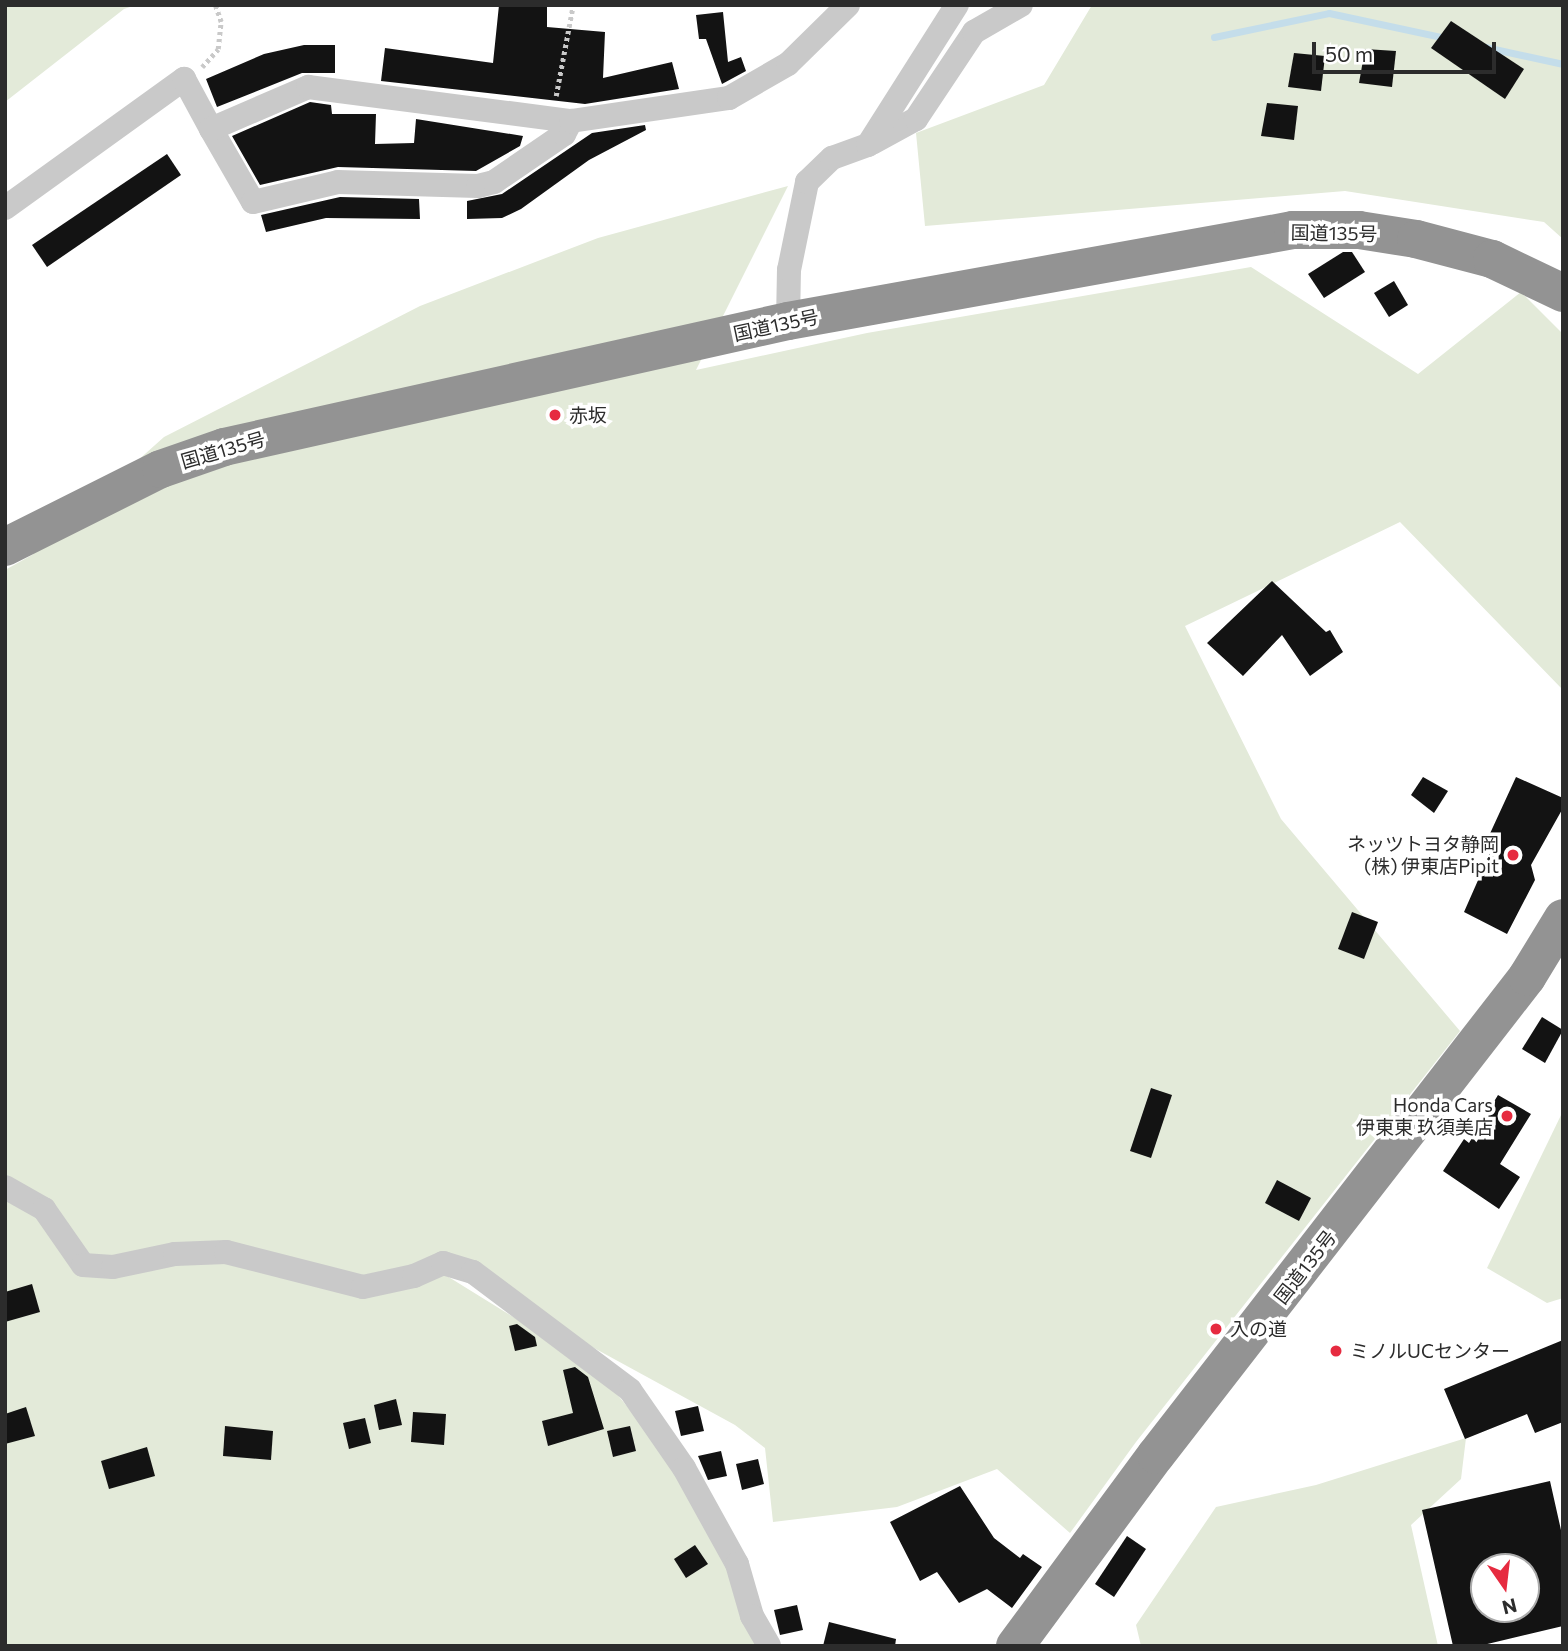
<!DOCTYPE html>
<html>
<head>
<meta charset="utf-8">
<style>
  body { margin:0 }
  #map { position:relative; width:1568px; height:1651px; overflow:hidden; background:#fff; font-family:Commissioner,"Noto Sans JP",sans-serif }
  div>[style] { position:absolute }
  .green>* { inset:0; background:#e3ead9 }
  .stream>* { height:7px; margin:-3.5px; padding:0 3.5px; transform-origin:3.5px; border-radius:3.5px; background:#c4ddea }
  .building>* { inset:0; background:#131313 }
  .path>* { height:4.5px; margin-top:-2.25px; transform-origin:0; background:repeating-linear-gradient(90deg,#c9c9c9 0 3.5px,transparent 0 7px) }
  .street>* { height:24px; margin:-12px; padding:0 12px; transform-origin:12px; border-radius:12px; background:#c9c9c9 }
  .highway>* { height:38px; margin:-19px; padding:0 19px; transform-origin:19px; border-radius:19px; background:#939393 }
  .dots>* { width:19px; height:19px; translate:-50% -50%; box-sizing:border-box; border:4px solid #fff; border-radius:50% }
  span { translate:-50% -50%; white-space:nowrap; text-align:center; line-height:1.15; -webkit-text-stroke:7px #fff; paint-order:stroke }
  .street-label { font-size:19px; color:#2c2c2c }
  .poi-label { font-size:19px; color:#2c2c2c }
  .left { translate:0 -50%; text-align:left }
  .right { translate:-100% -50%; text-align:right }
  .frame { position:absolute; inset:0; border:7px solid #2c2c2c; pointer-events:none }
  .north { position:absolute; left:1470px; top:1553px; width:70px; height:70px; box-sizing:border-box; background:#fff; border:2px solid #ababab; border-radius:50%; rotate:166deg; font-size:19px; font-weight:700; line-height:28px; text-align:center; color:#2c2c2c }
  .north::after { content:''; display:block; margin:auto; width:24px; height:32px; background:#e62b40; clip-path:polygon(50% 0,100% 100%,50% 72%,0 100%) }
  .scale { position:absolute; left:1312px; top:42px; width:184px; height:32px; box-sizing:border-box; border:4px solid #2c2c2c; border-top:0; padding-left:9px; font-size:21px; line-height:24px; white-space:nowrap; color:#2c2c2c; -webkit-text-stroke:5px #fff; paint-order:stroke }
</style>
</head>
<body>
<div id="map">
  <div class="green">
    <div style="clip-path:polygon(5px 5px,136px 5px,124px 9px,5px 102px)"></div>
    <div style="clip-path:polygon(1092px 5px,1563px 5px,1563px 239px,1544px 222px,1345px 191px,925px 226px,916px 133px,1044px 85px)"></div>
    <div style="clip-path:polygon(788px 186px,696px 370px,867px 333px,1251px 267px,1418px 374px,1521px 292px,1563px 334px,1563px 690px,1400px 522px,1185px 626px,1281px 819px,1460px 1031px,1136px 1442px,1070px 1533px,997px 1469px,897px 1507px,773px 1522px,765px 1448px,735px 1425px,517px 1306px,473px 1272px,447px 1276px,523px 1323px,613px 1389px,703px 1501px,773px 1646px,5px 1646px,5px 570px,32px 555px,164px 437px,420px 306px,598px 238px)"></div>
    <div style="clip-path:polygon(1563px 1111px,1563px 1298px,1547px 1303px,1487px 1268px)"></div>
    <div style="clip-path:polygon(1466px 1438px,1461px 1479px,1411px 1525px,1438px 1646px,1141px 1646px,1136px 1625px,1216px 1507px,1316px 1485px)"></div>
  </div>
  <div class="stream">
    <div style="left:1214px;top:37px;width:117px;rotate:-11.8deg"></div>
    <div style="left:1329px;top:13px;width:120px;rotate:12.1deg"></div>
    <div style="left:1485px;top:47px;width:80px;rotate:12.3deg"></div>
  </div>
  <div class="building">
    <div style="clip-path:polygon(499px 5px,547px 5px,547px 27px,605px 32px,603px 78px,672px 62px,679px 89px,585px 104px,381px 81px,385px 48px,493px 63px)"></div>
    <div style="clip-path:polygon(723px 12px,728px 62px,741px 57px,746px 71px,722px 84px,706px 39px,699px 39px,696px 15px)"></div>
    <div style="clip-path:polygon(1451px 21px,1524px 69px,1505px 99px,1431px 48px)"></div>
    <div style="clip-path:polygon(304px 45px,335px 45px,335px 73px,302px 73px,217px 107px,206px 79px,264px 54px)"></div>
    <div style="clip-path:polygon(1365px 49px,1396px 51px,1392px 87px,1359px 83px)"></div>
    <div style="clip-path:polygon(1294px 53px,1325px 56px,1321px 91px,1288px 87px)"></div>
    <div style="clip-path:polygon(310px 102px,331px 105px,332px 114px,376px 114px,375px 144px,414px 143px,416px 119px,523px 136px,520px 146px,476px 171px,338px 167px,260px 185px,232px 136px)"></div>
    <div style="clip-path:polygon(1267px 103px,1298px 106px,1294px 140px,1261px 136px)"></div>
    <div style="clip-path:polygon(645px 125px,646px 130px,589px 160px,521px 209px,502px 218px,467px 219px,467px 201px,502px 194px,592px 133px)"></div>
    <div style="clip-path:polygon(167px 154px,181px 175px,47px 267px,32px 245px)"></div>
    <div style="clip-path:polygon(340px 197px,419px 199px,420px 219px,326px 218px,266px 232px,261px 215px)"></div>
    <div style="clip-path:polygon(1343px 252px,1352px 252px,1365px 272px,1324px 298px,1308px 274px)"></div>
    <div style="clip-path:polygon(1394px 281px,1408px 305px,1389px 317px,1374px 293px)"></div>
    <div style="clip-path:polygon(1272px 581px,1326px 632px,1330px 630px,1343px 652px,1310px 676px,1282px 635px,1243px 676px,1207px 643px)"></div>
    <div style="clip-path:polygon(1423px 777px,1448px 791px,1434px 813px,1411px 795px)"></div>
    <div style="clip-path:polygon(1516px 777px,1563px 798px,1563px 808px,1531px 865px,1535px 880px,1507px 934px,1464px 912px,1494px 844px,1487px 840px)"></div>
    <div style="clip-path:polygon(1352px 912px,1378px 922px,1364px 959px,1338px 949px)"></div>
    <div style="clip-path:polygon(1542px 1017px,1563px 1030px,1545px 1063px,1522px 1049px)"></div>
    <div style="clip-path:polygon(1151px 1088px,1172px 1095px,1151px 1158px,1130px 1151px)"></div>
    <div style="clip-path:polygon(1498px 1095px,1531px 1114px,1500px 1164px,1520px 1177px,1499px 1209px,1443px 1171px,1464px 1139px,1469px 1143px)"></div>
    <div style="clip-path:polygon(1277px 1180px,1311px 1198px,1299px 1221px,1265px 1203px)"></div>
    <div style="clip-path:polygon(32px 1284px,40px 1312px,5px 1322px,5px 1292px)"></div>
    <div style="clip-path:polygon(517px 1324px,535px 1337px,537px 1346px,515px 1351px,509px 1326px)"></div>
    <div style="clip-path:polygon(1563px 1340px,1563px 1422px,1535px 1433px,1527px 1414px,1465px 1439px,1444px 1389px)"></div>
    <div style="clip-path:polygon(575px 1367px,588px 1377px,604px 1429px,548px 1446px,542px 1421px,573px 1413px,563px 1370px)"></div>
    <div style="clip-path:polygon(396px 1399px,402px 1425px,379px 1430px,374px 1405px)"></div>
    <div style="clip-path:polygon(698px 1406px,704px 1431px,681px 1436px,675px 1411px)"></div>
    <div style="clip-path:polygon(26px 1407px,35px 1436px,5px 1444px,5px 1414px)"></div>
    <div style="clip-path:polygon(413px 1412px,446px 1414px,444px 1445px,411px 1442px)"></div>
    <div style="clip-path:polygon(365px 1418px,371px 1443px,349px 1449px,343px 1423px)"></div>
    <div style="clip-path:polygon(225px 1426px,273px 1431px,271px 1460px,223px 1456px)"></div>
    <div style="clip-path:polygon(630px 1426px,636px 1451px,613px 1457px,607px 1431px)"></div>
    <div style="clip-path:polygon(147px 1447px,155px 1476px,109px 1489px,101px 1461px)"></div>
    <div style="clip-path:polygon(721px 1451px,727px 1476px,708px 1480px,698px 1456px)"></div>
    <div style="clip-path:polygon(758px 1459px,764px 1484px,742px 1490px,736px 1464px)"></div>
    <div style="clip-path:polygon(evenodd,1550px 1481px,1563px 1539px,1563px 1626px,1479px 1646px,1453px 1646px,1422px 1510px,1550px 1481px,1484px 1567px,1526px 1567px,1526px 1609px,1484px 1609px,1484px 1567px)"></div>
    <div style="clip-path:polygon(960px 1486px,994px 1538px,1020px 1558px,1023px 1554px,1042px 1567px,1012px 1608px,987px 1589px,959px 1603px,937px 1572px,920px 1581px,890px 1522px)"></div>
    <div style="clip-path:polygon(1127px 1536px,1146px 1549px,1114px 1597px,1095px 1584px)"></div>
    <div style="clip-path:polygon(695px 1545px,708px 1564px,686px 1578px,674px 1559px)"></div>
    <div style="clip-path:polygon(797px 1605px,803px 1630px,780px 1635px,774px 1610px)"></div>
    <div style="clip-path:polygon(829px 1622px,896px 1639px,895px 1646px,823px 1646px)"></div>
  </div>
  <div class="path">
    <div style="left:202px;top:67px;width:24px;rotate:-48deg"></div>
    <div style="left:218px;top:49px;width:27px;rotate:-84deg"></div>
    <div style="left:221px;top:22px;width:18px;rotate:-109deg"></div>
    <div style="left:556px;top:96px;width:93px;rotate:-79.4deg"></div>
  </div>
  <div class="street">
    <div style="left:211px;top:129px;width:84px;rotate:60.1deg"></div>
    <div style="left:253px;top:202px;width:87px;rotate:-13.2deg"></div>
    <div style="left:338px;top:182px;width:140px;rotate:1.6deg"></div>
    <div style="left:478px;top:186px;width:16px;rotate:-14deg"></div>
    <div style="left:494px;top:182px;width:85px;rotate:-34.4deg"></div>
    <div style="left:564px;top:134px;width:15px;rotate:-62deg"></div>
    <div style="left:872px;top:143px;width:50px;rotate:-28.6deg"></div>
    <div style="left:916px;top:119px;width:105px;rotate:-56.3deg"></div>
    <div style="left:974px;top:32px;width:54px;rotate:-29.9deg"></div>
    <div style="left:5px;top:208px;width:221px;rotate:-35.8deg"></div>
    <div style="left:184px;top:79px;width:57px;rotate:61.6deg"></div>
    <div style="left:211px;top:129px;width:106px;rotate:-23.4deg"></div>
    <div style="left:308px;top:87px;width:265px;rotate:7.4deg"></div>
    <div style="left:571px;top:121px;width:160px;rotate:-8.3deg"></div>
    <div style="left:729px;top:98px;width:68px;rotate:-30deg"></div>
    <div style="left:788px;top:64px;width:84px;rotate:-44.5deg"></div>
    <div style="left:788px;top:321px;width:51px;rotate:-88.9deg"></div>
    <div style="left:789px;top:270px;width:90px;rotate:-78.4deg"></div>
    <div style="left:807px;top:182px;width:35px;rotate:-44deg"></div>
    <div style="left:832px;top:158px;width:38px;rotate:-20deg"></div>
    <div style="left:868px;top:145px;width:166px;rotate:-57.6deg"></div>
    <div style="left:5px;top:1187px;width:45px;rotate:29.4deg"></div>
    <div style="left:44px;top:1209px;width:68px;rotate:55.1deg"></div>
    <div style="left:83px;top:1265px;width:30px;rotate:4deg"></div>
    <div style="left:113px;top:1267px;width:63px;rotate:-11.8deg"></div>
    <div style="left:175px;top:1254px;width:51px;rotate:-2.2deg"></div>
    <div style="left:226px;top:1252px;width:141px;rotate:14.3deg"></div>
    <div style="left:363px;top:1287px;width:52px;rotate:-12.2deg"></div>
    <div style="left:414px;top:1276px;width:32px;rotate:-24deg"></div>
    <div style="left:443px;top:1263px;width:31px;rotate:17deg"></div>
    <div style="left:473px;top:1272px;width:196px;rotate:36.9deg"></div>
    <div style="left:630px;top:1390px;width:95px;rotate:55.3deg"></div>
    <div style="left:684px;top:1468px;width:110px;rotate:61.1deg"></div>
    <div style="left:737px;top:1564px;width:54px;rotate:73.9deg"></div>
    <div style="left:752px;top:1616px;width:34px;rotate:60deg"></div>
  </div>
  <div class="highway">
    <div style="left:5px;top:547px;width:174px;rotate:-26.6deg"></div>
    <div style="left:161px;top:469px;width:67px;rotate:-19.2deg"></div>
    <div style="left:224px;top:447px;width:578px;rotate:-12.59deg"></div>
    <div style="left:788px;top:321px;width:513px;rotate:-10.21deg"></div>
    <div style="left:1293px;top:230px;width:66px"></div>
    <div style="left:1359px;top:230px;width:58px;rotate:9deg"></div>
    <div style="left:1416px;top:239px;width:79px;rotate:14.7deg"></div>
    <div style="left:1492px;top:259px;width:79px;rotate:25.6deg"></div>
    <div style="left:1015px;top:1646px;width:237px;rotate:-53.6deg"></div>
    <div style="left:1156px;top:1455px;width:605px;rotate:-52.18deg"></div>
    <div style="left:1527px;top:977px;width:69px;rotate:-58.6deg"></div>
  </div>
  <div class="dots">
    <div style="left:555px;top:415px;background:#e62b40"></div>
    <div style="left:1513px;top:855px;background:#e62b40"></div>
    <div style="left:1507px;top:1116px;background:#e62b40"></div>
    <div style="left:1216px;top:1329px;background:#e62b40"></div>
    <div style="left:1336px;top:1351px;background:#e62b40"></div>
  </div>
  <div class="street-label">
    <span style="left:1334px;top:233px;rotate:1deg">国道135号</span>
    <span style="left:776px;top:325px;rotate:-12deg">国道135号</span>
    <span style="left:223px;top:450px;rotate:-16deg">国道135号</span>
    <span style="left:1305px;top:1267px;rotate:-52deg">国道135号</span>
  </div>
  <div class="poi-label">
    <span class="left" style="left:569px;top:415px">赤坂</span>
    <span class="right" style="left:1499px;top:855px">ネッツトヨタ静岡<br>(株) 伊東店Pipit</span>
    <span class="right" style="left:1493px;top:1116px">Honda Cars<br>伊東東 玖須美店</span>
    <span class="left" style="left:1230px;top:1329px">入の道</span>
    <span class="left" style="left:1350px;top:1351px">ミノルUCセンター</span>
  </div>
  <div class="frame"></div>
  <div class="north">N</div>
  <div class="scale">50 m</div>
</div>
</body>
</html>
